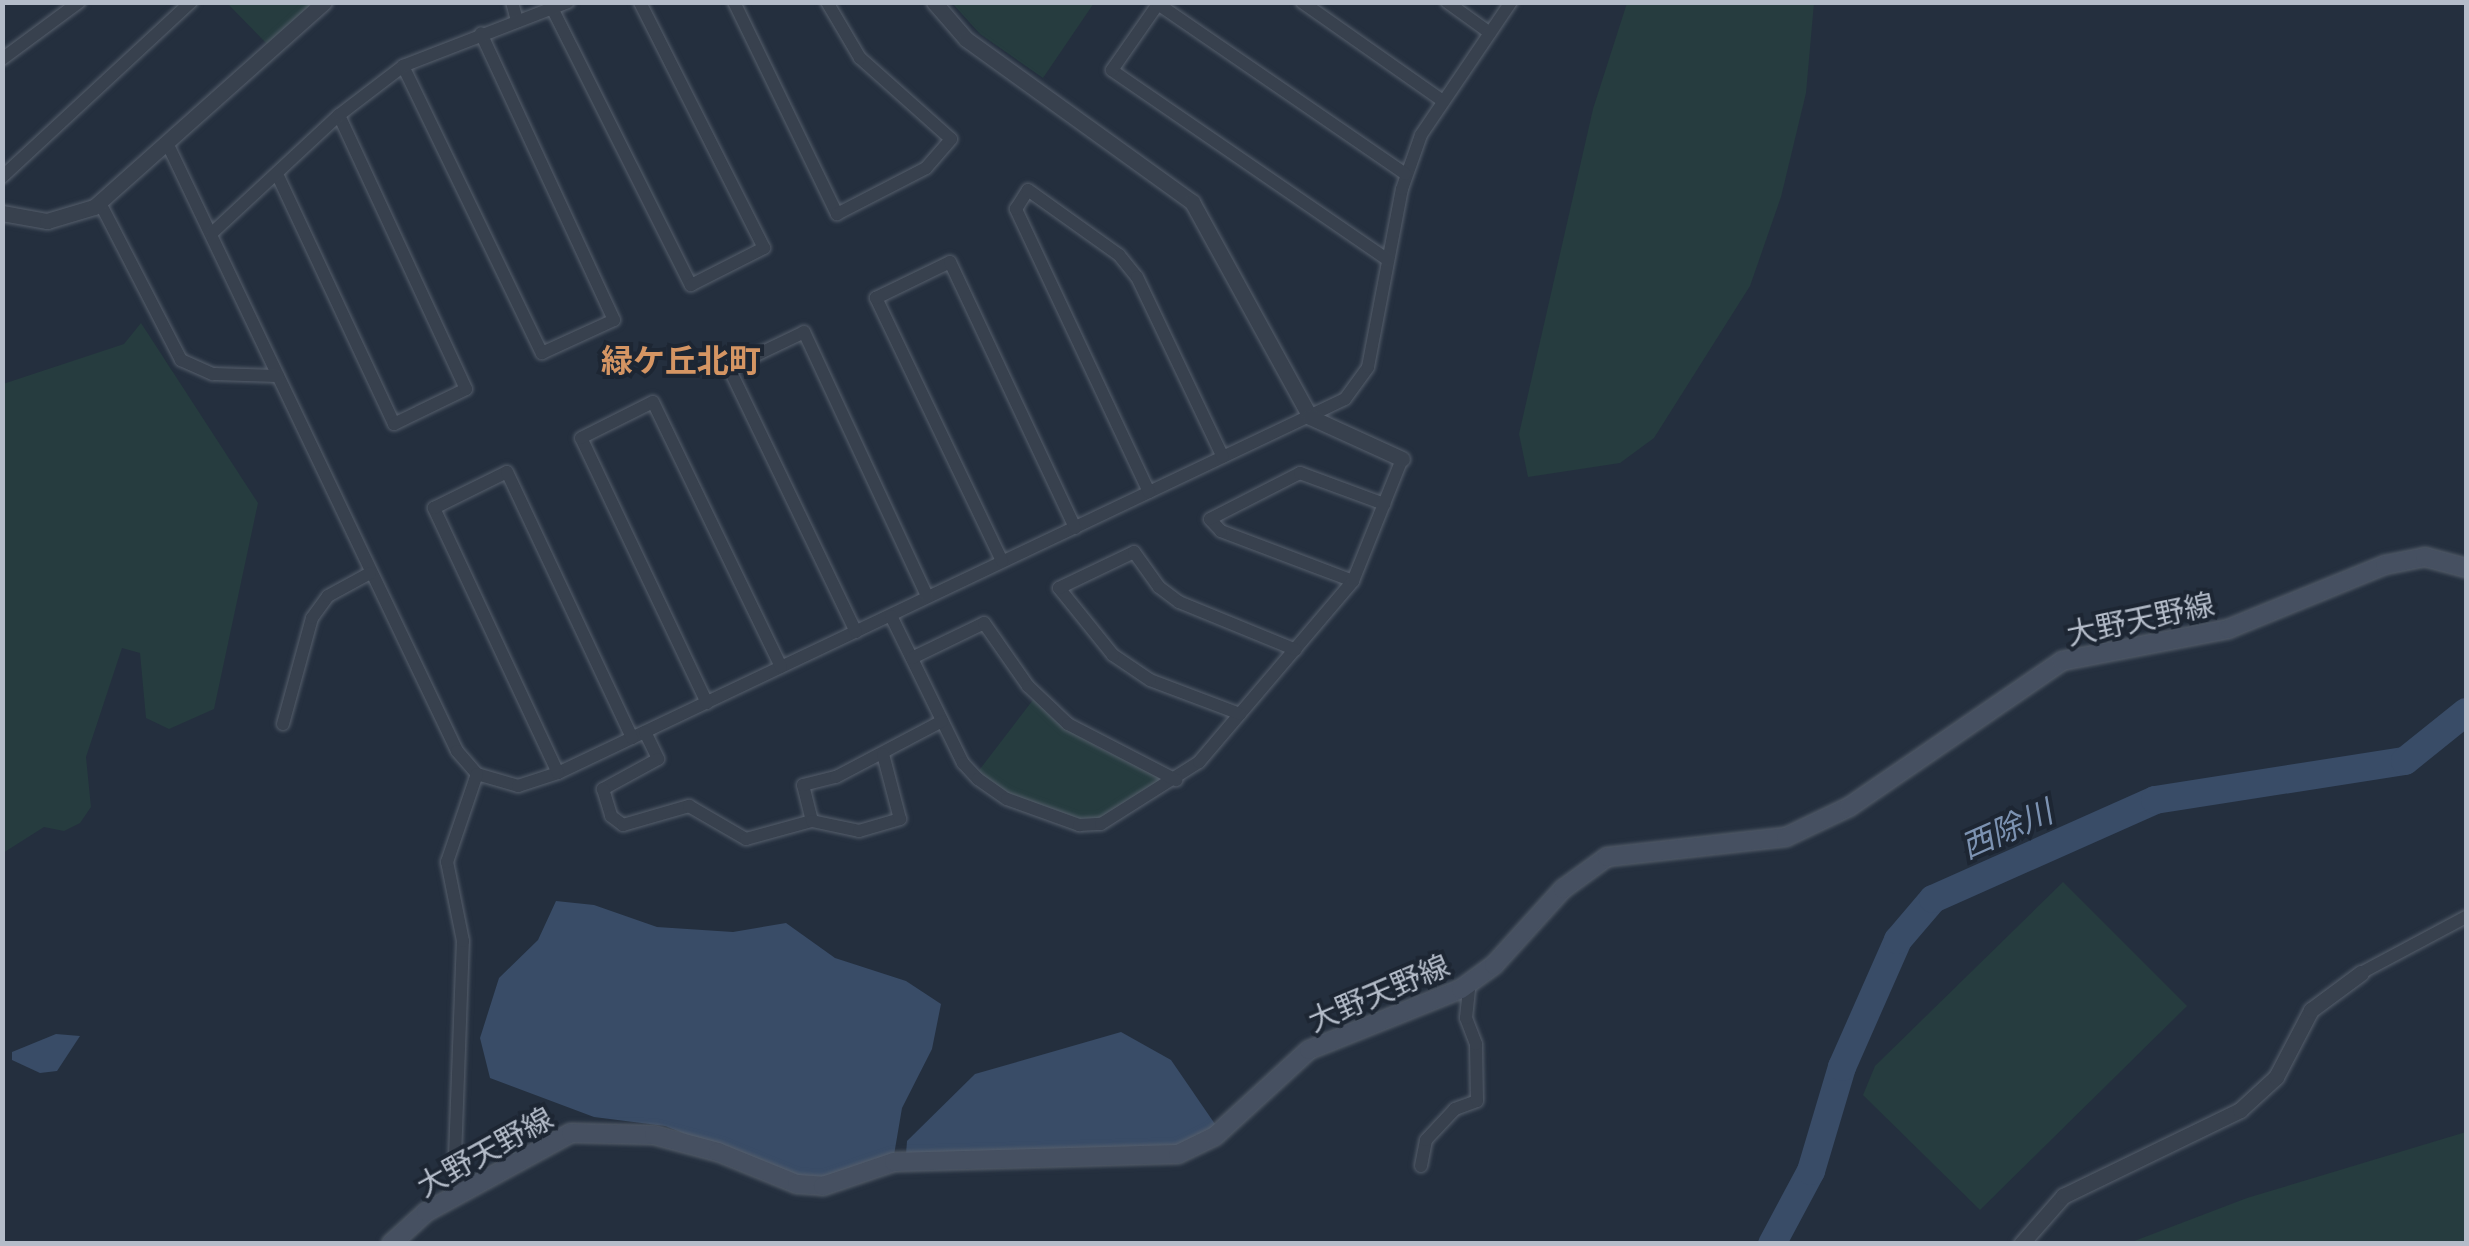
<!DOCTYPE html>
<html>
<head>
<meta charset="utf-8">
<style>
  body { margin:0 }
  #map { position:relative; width:2469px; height:1246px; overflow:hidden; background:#242f3e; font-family:"Exo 2","Noto Sans JP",sans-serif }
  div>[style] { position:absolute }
  .green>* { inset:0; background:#263c3f }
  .water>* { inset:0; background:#394c67 }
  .river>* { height:28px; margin:-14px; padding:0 14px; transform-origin:14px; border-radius:14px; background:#394c67 }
  .roads { filter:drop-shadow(0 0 2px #565f6c) drop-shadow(0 0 2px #565f6c) }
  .minor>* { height:12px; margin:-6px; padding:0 6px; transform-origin:6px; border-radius:6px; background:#38414e }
  .tertiary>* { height:15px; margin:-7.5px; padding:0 7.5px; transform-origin:7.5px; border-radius:7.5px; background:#38414e }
  .secondary>* { height:18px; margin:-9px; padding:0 9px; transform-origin:9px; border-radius:9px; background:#465061 }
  span { translate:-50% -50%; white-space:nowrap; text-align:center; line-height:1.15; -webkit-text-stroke:8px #1d2633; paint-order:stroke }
  .street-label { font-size:30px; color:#b4bcc9 }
  .neighbourhood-label { font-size:32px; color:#d59563; font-weight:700 }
  .water-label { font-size:32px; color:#7c92b1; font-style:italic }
  .frame { position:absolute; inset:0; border:5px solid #b4bcc9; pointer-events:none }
</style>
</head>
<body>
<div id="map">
  <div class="green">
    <div style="clip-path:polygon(227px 3px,320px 3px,269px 46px)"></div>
    <div style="clip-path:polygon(952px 3px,1094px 3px,1043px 78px,980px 34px)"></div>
    <div style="clip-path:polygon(1627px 3px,1814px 3px,1806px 93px,1781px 197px,1750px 286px,1654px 438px,1620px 463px,1528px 477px,1519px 434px,1593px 109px)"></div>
    <div style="clip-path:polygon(141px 323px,258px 503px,214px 709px,169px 729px,146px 718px,140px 653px,122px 648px,86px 757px,91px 807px,80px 823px,64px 831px,44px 827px,3px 853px,3px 384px,124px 344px)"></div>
    <div style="clip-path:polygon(1036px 696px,1097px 747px,1170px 781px,1101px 822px,1078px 822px,1008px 797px,977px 773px)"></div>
    <div style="clip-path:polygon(2063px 882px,2187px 1006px,1980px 1210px,1863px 1095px,1875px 1066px)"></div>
    <div style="clip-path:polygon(2466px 1132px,2466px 1243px,2129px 1243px,2247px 1198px)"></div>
  </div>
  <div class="water">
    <div style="clip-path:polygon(556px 901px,594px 905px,657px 927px,733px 932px,786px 923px,835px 958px,906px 981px,941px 1004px,932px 1049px,902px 1108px,894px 1155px,818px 1178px,788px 1174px,665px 1126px,594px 1117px,490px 1078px,480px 1038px,499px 978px,538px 940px)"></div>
    <div style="clip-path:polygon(1121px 1032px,1171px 1060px,1217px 1127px,1178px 1148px,906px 1154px,907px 1141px,975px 1074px)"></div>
    <div style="clip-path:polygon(56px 1034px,80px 1036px,57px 1071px,40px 1073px,12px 1060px,12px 1052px)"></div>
  </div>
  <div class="river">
    <div style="left:1772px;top:1244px;width:83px;rotate:-61.9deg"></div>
    <div style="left:1811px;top:1171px;width:109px;rotate:-73.4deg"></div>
    <div style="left:1842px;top:1067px;width:139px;rotate:-66.2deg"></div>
    <div style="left:1898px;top:940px;width:54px;rotate:-49.5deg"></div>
    <div style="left:1933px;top:899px;width:243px;rotate:-24deg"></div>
    <div style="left:2155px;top:800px;width:253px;rotate:-8.9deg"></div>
    <div style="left:2405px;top:761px;width:78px;rotate:-38.8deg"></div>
  </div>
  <div class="roads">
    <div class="minor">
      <div style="left:512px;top:2px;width:20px;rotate:75deg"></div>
      <div style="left:734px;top:2px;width:236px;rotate:64.1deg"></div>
      <div style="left:837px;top:214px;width:100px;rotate:-27.3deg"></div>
      <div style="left:926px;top:168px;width:38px;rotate:-49deg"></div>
      <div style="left:951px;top:139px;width:122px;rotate:-138.3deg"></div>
      <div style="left:860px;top:58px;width:65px;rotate:-120.5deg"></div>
      <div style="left:1302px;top:2px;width:172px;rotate:35.1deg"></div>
      <div style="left:1447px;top:2px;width:53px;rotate:35.8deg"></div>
      <div style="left:552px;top:8px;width:310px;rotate:63.4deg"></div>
      <div style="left:691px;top:285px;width:82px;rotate:-26.9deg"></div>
      <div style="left:764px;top:248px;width:275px;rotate:-116.8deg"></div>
      <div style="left:2px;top:59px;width:96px;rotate:-36.5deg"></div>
      <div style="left:403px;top:66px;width:319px;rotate:64.2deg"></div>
      <div style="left:542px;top:353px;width:79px;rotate:-24.6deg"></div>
      <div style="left:614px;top:320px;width:316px;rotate:-114.9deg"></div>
      <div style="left:168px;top:145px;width:671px;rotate:64.5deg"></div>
      <div style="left:457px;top:751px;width:30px;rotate:49deg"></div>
      <div style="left:477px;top:774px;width:43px;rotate:16.3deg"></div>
      <div style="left:518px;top:786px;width:42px;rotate:-18deg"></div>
      <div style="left:558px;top:773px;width:871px;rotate:-25.42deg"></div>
      <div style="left:1345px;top:399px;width:39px;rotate:-54deg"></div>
      <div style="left:1368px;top:367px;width:181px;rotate:-79.2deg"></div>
      <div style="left:1402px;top:189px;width:57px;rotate:-70.6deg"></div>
      <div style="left:1421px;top:135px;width:161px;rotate:-55.9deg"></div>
      <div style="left:277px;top:174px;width:276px;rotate:64.9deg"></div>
      <div style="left:394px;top:424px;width:80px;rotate:-25.9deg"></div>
      <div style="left:466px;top:389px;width:302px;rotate:-114.9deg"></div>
      <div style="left:2px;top:177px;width:258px;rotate:-42.8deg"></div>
      <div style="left:100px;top:203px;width:177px;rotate:62.7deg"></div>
      <div style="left:181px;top:360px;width:35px;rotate:24deg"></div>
      <div style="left:213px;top:374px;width:65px;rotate:1.8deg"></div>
      <div style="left:212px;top:233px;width:173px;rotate:-42.9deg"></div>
      <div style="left:339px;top:115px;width:81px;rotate:-37.4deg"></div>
      <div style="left:403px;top:66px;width:177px;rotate:-21.2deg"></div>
      <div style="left:1388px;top:260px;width:335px;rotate:-145.5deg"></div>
      <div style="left:1112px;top:70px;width:80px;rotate:-55.1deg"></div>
      <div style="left:1158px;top:4px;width:300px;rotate:34.5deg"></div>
      <div style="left:1149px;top:492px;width:313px;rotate:-115.2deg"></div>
      <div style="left:1016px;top:209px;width:22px;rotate:-58deg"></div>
      <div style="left:1028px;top:190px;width:112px;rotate:35.5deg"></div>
      <div style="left:1119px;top:255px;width:28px;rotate:51deg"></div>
      <div style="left:1137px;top:277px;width:199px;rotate:64.5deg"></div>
      <div style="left:1002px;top:561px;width:292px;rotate:-115.6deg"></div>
      <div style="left:876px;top:298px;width:82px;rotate:-25.9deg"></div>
      <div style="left:950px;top:262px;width:294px;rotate:64.8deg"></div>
      <div style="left:1353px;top:581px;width:141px;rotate:-159.3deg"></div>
      <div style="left:1221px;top:531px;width:16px;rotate:-133deg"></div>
      <div style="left:1210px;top:519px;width:101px;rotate:-27.1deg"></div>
      <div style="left:1300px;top:473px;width:90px;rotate:20.3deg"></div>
      <div style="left:891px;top:616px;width:164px;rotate:63.9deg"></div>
      <div style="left:963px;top:763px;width:22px;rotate:47deg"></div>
      <div style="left:978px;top:779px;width:35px;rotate:35deg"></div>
      <div style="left:1007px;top:799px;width:77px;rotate:19.9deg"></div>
      <div style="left:1079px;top:825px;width:22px;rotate:-3deg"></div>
      <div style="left:1101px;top:824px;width:116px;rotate:-32.3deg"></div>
      <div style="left:1199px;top:762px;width:238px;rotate:-49.6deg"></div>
      <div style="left:1353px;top:581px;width:131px;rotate:-68.1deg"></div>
      <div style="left:856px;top:632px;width:293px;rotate:-115.7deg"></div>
      <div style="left:729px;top:368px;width:83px;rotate:-25.6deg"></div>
      <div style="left:804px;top:332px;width:291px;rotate:65deg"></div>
      <div style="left:912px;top:658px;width:80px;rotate:-25.9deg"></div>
      <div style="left:984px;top:623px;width:77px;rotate:55.1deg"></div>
      <div style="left:1028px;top:686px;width:55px;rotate:43.5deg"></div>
      <div style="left:1068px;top:724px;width:122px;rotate:27.4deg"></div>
      <div style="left:707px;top:703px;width:293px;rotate:-115.4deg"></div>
      <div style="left:581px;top:438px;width:80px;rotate:-26.6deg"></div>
      <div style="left:653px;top:402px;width:294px;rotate:64.2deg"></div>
      <div style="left:1240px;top:714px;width:96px;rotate:-159.3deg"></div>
      <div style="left:1150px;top:680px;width:45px;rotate:-146deg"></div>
      <div style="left:1113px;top:655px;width:86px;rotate:-128.9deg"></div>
      <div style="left:1059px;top:588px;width:83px;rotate:-25.6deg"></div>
      <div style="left:1134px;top:552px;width:43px;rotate:54.5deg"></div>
      <div style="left:1159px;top:587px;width:25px;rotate:37deg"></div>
      <div style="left:1179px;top:602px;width:126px;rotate:22.3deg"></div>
      <div style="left:283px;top:724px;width:110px;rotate:-74.7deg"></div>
      <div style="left:312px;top:618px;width:27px;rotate:-54deg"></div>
      <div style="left:328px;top:596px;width:48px;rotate:-28.7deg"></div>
      <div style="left:645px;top:732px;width:30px;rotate:64deg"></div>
      <div style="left:658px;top:759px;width:63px;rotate:151.4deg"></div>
      <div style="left:603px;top:789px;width:28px;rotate:73deg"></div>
      <div style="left:611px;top:816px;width:15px;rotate:37deg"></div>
      <div style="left:623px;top:825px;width:69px;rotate:-16.1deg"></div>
      <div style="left:689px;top:806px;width:66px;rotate:30.1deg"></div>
      <div style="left:746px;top:839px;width:68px;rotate:-15.3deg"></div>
      <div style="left:812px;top:821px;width:37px;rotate:-104deg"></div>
      <div style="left:803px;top:785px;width:34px;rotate:-14deg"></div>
      <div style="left:836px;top:777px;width:120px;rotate:-27.8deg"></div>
      <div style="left:558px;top:773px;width:293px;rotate:-115.1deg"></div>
      <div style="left:434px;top:508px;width:81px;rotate:-26.3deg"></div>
      <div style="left:507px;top:472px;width:294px;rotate:64.8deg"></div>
      <div style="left:812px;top:821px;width:48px;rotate:12deg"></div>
      <div style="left:859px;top:831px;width:43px;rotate:-16.3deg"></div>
      <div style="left:900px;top:819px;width:67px;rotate:-104.7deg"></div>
      <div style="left:2361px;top:973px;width:119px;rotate:-28.1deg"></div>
      <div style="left:1421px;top:1166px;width:26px;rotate:-79deg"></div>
      <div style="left:1426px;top:1140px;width:42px;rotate:-46.9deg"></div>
      <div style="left:1455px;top:1109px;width:23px;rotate:-20deg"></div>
      <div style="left:1477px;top:1101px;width:57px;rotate:-91deg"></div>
      <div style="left:1476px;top:1044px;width:28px;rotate:-111deg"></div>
      <div style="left:1466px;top:1018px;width:36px;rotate:-84deg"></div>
      <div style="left:470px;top:1190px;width:36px;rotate:-114deg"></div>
      <div style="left:455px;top:1157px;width:216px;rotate:-87.9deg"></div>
      <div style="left:463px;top:941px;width:81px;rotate:-101.4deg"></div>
      <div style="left:447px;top:862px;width:93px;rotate:-71.2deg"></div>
    </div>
    <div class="tertiary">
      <div style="left:934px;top:2px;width:49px;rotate:49.1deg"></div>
      <div style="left:966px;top:39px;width:279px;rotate:35.8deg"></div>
      <div style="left:1192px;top:202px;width:245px;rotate:61.2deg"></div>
      <div style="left:1310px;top:417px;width:101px;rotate:24.5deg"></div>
      <div style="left:2px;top:213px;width:46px;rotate:10.1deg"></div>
      <div style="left:47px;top:221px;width:49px;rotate:-16.6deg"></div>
      <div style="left:94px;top:207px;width:308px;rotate:-41.7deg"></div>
      <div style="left:2021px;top:1244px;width:64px;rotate:-48.8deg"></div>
      <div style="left:2063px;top:1196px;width:197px;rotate:-25.9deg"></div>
      <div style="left:2240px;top:1110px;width:49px;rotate:-42.5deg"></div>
      <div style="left:2276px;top:1077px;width:76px;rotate:-62.4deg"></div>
      <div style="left:2311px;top:1010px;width:62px;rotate:-36.5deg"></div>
    </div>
    <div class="secondary">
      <div style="left:391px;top:1244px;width:47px;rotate:-42.4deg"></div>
      <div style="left:426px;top:1212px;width:165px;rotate:-28.6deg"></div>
      <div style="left:571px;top:1133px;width:83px;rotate:1.4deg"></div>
      <div style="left:654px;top:1135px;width:66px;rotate:14.9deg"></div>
      <div style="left:718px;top:1152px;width:85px;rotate:22.1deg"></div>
      <div style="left:797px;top:1184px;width:26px;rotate:4deg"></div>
      <div style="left:823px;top:1186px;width:75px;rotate:-18.7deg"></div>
      <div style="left:894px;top:1162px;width:284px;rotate:-1.6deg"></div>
      <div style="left:1178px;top:1154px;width:41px;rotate:-25.9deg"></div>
      <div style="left:1215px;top:1136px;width:127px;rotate:-42.5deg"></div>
      <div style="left:1309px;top:1050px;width:164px;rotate:-21.9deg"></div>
      <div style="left:1461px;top:989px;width:41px;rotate:-36deg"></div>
      <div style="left:1494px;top:965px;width:103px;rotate:-47.8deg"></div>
      <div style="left:1563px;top:889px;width:54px;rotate:-36deg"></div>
      <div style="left:1607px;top:857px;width:180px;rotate:-6.4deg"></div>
      <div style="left:1786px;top:837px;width:70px;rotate:-25.5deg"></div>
      <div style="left:1849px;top:807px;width:258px;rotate:-34.4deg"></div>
      <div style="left:2062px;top:661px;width:169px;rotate:-10.9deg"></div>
      <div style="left:2228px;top:629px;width:170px;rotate:-22.2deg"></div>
      <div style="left:2385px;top:565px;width:41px;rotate:-11.3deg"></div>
      <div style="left:2425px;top:557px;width:42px;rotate:15deg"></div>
    </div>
  </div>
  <div class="street-label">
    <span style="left:2140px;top:618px;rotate:-12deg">大野天野線</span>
    <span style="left:1378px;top:992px;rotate:-23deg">大野天野線</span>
    <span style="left:484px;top:1151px;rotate:-29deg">大野天野線</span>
  </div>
  <div class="neighbourhood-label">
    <span style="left:681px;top:359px">緑ケ丘北町</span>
  </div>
  <div class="water-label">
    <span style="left:2006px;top:828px;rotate:-24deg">西除川</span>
  </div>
  <div class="frame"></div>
</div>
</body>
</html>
